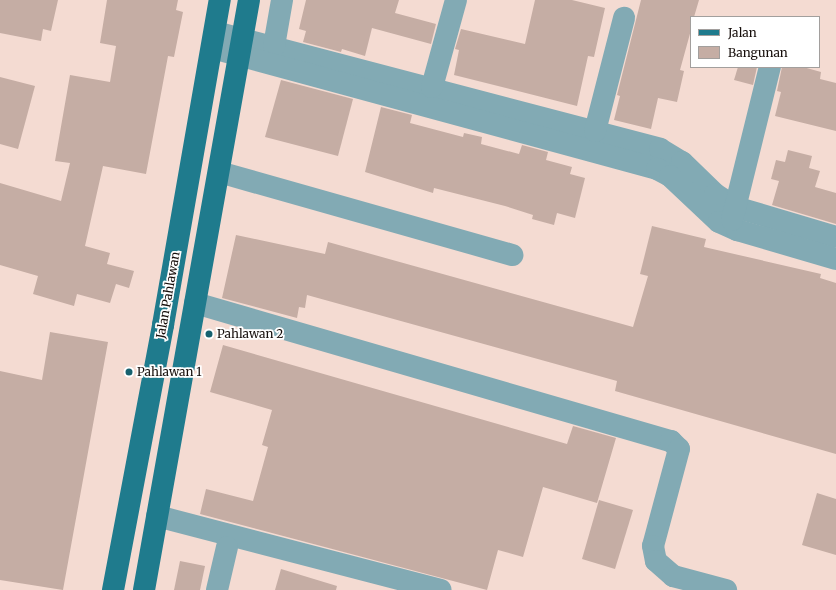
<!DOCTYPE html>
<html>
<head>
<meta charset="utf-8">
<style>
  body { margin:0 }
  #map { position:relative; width:836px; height:590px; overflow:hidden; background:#f4dbd2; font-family:Merriweather,serif }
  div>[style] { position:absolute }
  .building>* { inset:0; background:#c5ada4 }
  .minor>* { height:22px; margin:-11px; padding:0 11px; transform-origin:11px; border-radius:11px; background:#82aab4 }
  .major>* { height:22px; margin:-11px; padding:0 11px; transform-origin:11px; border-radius:11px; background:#1f7b8d }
  .dots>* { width:11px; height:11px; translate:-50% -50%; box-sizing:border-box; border:2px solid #fff; border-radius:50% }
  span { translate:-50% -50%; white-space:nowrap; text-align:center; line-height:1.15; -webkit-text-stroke:3.5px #fff; paint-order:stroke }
  .street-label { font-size:12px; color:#160e0b }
  .poi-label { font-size:12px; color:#160e0b }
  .left { translate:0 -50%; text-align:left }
  .legend { position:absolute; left:690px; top:16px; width:130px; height:52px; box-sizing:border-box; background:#fff; border:1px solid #a29f9d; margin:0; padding:5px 7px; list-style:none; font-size:12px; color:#160e0b }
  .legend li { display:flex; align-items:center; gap:8px; height:20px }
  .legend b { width:20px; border:1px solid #a29f9d }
</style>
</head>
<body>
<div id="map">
  <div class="building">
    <div style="clip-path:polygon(0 0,58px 0,51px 31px,43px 29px,41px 41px,0 33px)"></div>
    <div style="clip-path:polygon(107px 0,178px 0,176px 10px,183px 12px,174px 57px,168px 56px,146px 174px,103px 166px,85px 246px,110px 253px,107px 264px,134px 271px,129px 288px,116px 284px,110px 303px,77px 294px,74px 306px,33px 294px,38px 276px,0 265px,0 183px,61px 201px,70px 163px,55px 161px,70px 75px,110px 82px,116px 46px,100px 43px)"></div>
    <div style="clip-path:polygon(306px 0,399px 0,395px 13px,436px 24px,431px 44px,372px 28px,365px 56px,342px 49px,341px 52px,303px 42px,306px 31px,299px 29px)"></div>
    <div style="clip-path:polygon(535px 0,572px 0,605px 8px,594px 57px,588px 56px,577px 106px,454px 75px,459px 50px,455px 49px,461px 29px,525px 44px)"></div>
    <div style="clip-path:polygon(641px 0,699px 0,694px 17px,691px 17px,691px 30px,680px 70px,684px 71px,677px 102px,658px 98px,651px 129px,614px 120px,620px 96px,617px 95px)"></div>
    <div style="clip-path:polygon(738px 67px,757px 67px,753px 85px,734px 80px)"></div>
    <div style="clip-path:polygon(782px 67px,803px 67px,821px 72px,820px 79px,836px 83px,836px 131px,775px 116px,781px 92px,777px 91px)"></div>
    <div style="clip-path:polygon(0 77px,35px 86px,18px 149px,0 144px)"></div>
    <div style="clip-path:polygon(281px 80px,353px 99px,338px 156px,265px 137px)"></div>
    <div style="clip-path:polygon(381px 107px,412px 115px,410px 123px,463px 137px,464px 133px,482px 137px,481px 144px,519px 154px,522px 145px,548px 152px,546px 160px,572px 167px,570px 174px,585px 178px,575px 218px,557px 213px,554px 225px,532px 219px,533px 215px,505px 206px,434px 188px,433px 193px,365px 172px)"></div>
    <div style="clip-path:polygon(788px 150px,812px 156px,809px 168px,820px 171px,815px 187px,836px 193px,836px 224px,772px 205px,779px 181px,771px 179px,776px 160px,785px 162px)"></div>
    <div style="clip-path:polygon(652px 226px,706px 239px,704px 247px,821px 274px,820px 278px,836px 283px,836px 454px,615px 391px,617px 381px,307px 295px,305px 308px,299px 307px,297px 318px,222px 298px,236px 235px,325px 254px,328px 242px,633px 327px,648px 276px,640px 274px)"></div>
    <div style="clip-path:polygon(50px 332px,108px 342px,63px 590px,0 580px,0 371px,42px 380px)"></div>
    <div style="clip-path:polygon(223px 345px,567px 444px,573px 426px,616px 438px,597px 503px,543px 487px,523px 557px,498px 550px,487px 590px,200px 514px,206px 489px,253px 501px,268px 447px,262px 445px,272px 410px,210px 392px)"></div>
    <div style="clip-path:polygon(817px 493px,836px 499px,836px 555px,802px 545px)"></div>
    <div style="clip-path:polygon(599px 500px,633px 510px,615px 569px,582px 559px)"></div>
    <div style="clip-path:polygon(180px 561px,205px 566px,200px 590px,174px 590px)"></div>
    <div style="clip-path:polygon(281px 569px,337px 586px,336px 590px,275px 590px)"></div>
  </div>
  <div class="minor">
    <div style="left:215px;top:32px;width:460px;rotate:14.7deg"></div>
    <div style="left:660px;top:149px;width:26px;rotate:31deg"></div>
    <div style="left:682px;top:162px;width:46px;rotate:44.1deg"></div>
    <div style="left:715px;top:194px;width:24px;rotate:33deg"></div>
    <div style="left:735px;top:207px;width:105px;rotate:16.5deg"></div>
    <div style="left:274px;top:46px;width:47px;rotate:-80.1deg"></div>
    <div style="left:212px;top:48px;width:461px;rotate:15.2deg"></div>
    <div style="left:657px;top:169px;width:15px;rotate:28deg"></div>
    <div style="left:670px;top:176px;width:67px;rotate:43.2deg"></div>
    <div style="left:719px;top:222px;width:20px;rotate:24deg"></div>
    <div style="left:737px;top:230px;width:103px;rotate:16.3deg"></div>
    <div style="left:432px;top:87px;width:90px;rotate:-74.6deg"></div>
    <div style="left:595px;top:131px;width:117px;rotate:-75.6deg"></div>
    <div style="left:219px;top:172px;width:305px;rotate:15.8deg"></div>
    <div style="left:732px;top:220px;width:158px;rotate:-76.1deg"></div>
    <div style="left:195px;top:303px;width:496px;rotate:16.2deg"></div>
    <div style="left:671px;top:441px;width:11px;rotate:45deg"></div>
    <div style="left:679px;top:449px;width:100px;rotate:105deg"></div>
    <div style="left:653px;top:546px;width:15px;rotate:79deg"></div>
    <div style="left:656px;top:561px;width:23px;rotate:41deg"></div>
    <div style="left:673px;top:576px;width:55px;rotate:14.8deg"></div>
    <div style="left:157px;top:516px;width:293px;rotate:14.6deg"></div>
    <div style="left:217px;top:590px;width:44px;rotate:-76.9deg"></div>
  </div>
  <div class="major">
    <div style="left:113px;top:590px;width:270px;rotate:-79.3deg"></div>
    <div style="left:163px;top:325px;width:330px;rotate:-80.1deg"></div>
    <div style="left:144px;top:590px;width:599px;rotate:-79.91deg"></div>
  </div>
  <div class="dots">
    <div style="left:209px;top:334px;background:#17616f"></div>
    <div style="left:129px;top:372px;background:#17616f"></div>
  </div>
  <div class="street-label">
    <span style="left:168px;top:295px;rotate:-80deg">Jalan Pahlawan</span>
  </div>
  <div class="poi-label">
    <span class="left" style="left:217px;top:334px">Pahlawan 2</span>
    <span class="left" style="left:137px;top:372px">Pahlawan 1</span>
  </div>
  <ul class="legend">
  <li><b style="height:5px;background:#1f7b8d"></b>Jalan</li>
  <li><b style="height:11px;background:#c5ada4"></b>Bangunan</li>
  </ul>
</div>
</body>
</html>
